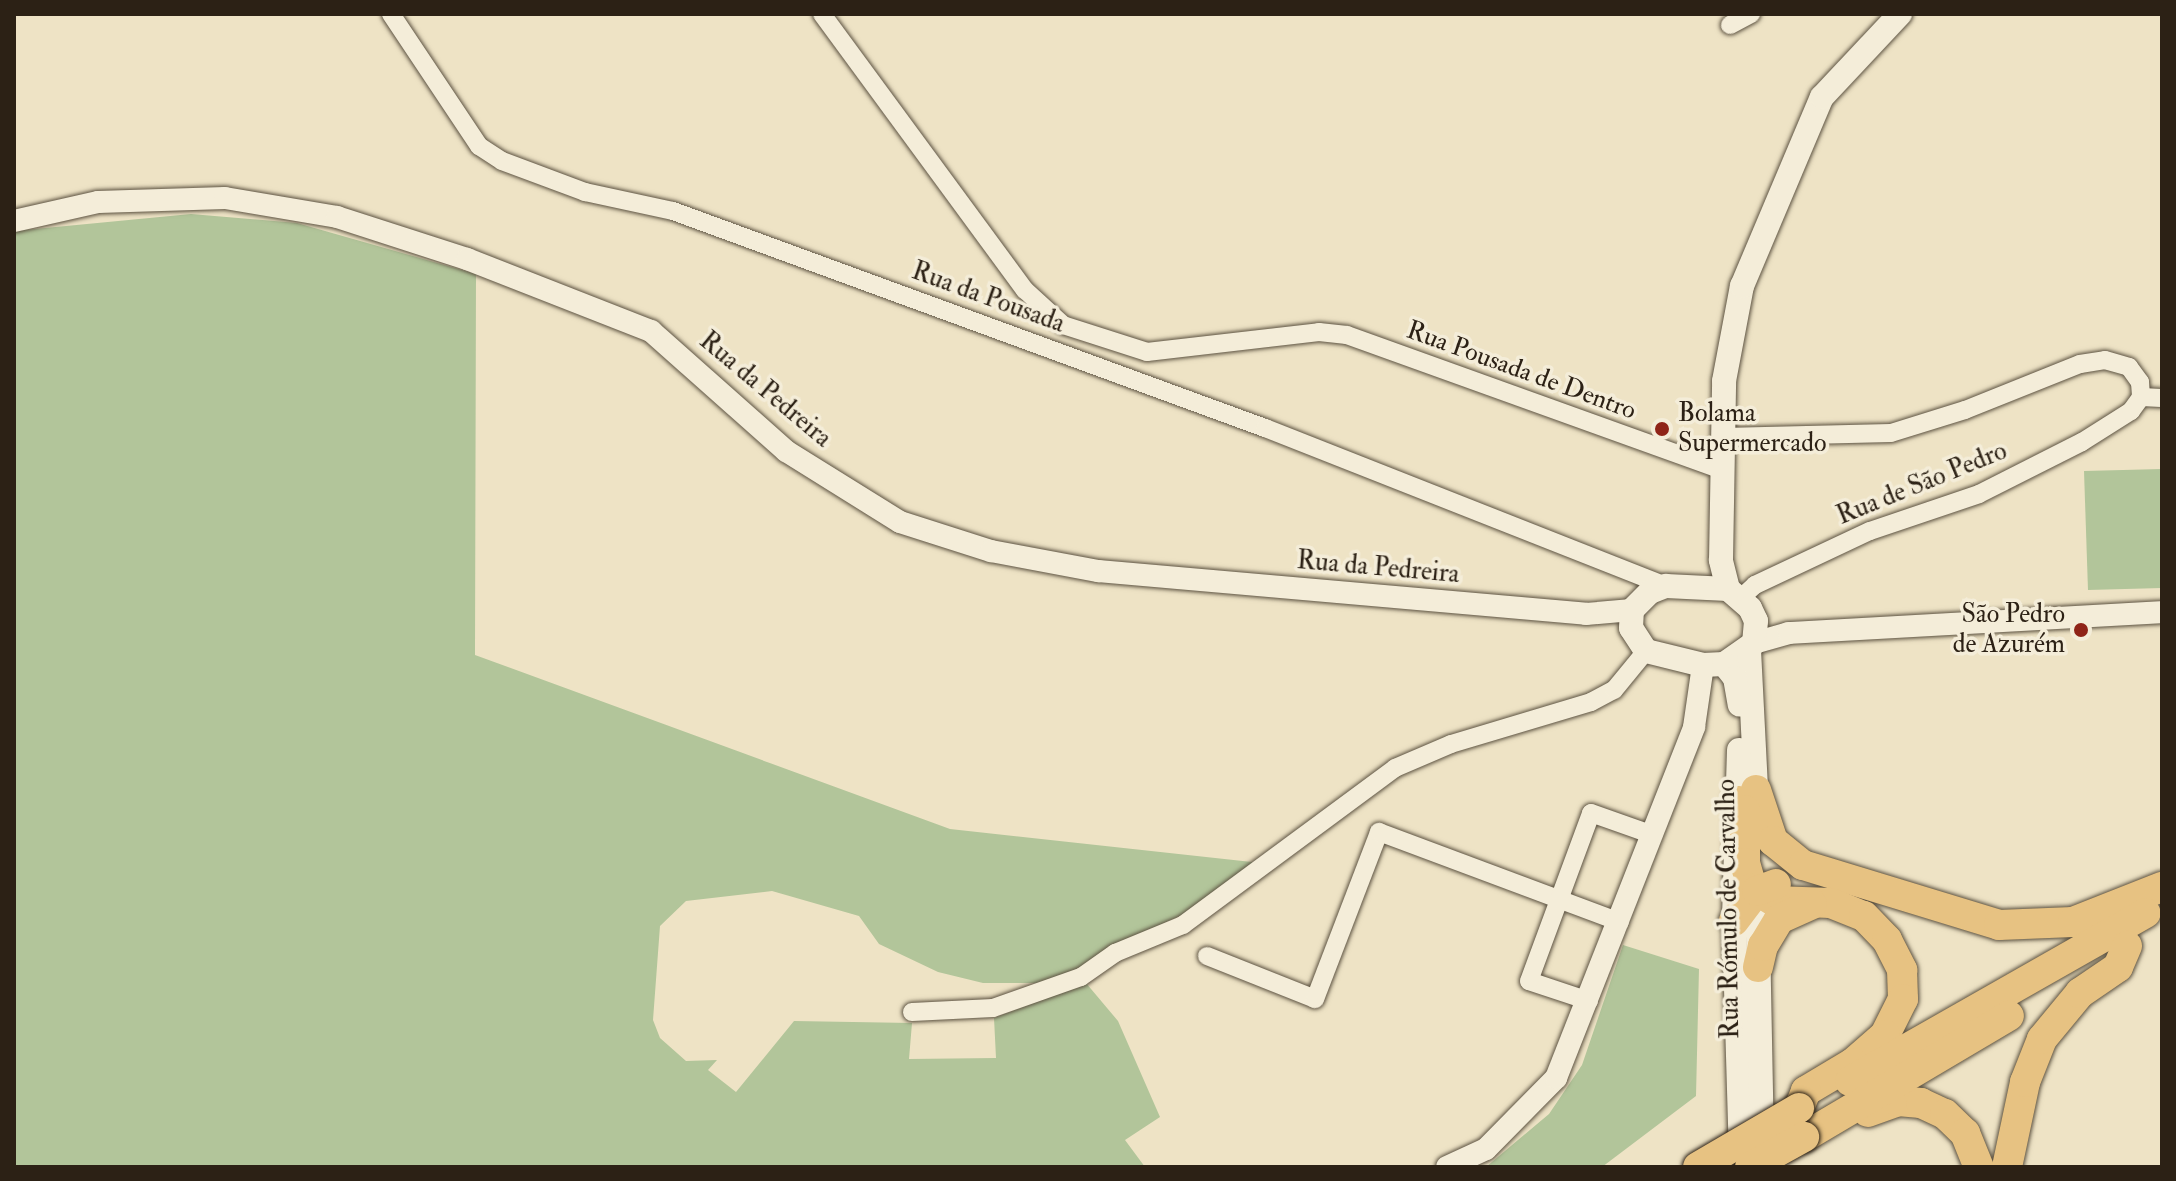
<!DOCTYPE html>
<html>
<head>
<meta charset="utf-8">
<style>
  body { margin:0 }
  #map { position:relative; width:2176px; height:1181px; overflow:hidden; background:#eee3c5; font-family:"IM FELL Double Pica",serif }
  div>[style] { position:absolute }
  .green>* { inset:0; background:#b2c59a }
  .roads { filter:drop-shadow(0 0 2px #5c5241) drop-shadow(0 0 2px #5c5241) }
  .minor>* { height:18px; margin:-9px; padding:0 9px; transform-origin:9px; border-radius:9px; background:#f4edd9 }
  .tertiary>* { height:22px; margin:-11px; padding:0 11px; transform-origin:11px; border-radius:11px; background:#f4edd9 }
  .secondary>* { height:24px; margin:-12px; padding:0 12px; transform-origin:12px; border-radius:12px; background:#f4edd9 }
  .trunk>* { height:30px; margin:-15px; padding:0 15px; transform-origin:15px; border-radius:15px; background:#e7c282 }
  .bridges { filter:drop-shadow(0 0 2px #2c2115) drop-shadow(0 0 2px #2c2115) }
  .trunk-bridge>* { height:30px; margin:-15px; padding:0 15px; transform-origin:15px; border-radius:15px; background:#e7c282 }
  .dots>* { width:22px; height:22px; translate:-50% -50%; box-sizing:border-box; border:4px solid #f4edd9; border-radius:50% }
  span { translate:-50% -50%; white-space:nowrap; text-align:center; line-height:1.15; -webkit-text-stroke:7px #f4edd9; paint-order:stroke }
  .street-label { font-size:26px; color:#2c2115 }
  .poi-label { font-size:26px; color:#2c2115 }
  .left { translate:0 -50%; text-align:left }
  .right { translate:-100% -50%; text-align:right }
  .frame { position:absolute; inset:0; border:16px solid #2c2115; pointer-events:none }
</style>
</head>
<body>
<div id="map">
  <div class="green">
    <div style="clip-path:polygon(191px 214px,297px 223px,476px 274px,475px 655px,950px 829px,1261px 863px,1199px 907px,1119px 944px,1057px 983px,983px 983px,938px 972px,879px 944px,859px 916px,772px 891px,686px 901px,660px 926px,653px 1020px,660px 1038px,686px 1061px,717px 1060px,708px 1070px,736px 1092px,794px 1021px,912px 1023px,909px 1059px,996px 1058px,994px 1018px,1086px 983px,1118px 1021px,1160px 1117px,1125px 1140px,1145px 1167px,14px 1167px,14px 231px)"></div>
    <div style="clip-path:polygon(2162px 469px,2162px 588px,2088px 590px,2084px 471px)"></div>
    <div style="clip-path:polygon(1623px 945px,1699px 969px,1696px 1096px,1602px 1167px,1486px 1167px,1549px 1114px,1582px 1065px)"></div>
  </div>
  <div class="roads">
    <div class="minor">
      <div style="left:391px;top:14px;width:159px;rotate:56.3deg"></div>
      <div style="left:479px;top:146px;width:27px;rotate:33deg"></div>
      <div style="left:502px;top:161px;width:89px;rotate:20.5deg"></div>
      <div style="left:585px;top:192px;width:90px;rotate:12.2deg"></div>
      <div style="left:673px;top:211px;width:631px;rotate:20.13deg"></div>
      <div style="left:1265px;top:428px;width:431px;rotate:21.5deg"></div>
      <div style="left:822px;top:14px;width:343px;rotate:53.7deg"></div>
      <div style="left:1025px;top:290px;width:52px;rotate:42.6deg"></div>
      <div style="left:1063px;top:325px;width:88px;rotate:17.8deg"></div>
      <div style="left:1147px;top:352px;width:173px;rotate:-6.6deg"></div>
      <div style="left:1319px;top:332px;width:28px;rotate:6deg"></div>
      <div style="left:1347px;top:335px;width:400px;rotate:19.8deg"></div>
      <div style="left:1730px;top:25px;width:24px;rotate:-28deg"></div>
      <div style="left:2141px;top:397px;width:21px;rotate:3deg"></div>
      <div style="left:1723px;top:437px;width:168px;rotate:-1.4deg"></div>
      <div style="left:1891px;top:433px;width:77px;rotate:-17.3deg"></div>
      <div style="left:1965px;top:410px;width:124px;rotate:-21.8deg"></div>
      <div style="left:2080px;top:364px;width:25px;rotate:-9deg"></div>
      <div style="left:2105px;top:360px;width:25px;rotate:16deg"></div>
      <div style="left:2129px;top:367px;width:19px;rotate:54deg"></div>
      <div style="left:2140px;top:382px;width:15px;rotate:86deg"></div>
      <div style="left:1741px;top:598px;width:19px;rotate:-43deg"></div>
      <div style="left:1755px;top:585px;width:127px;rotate:-25.2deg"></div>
      <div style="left:1870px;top:531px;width:115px;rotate:-18.7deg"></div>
      <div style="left:1979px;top:494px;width:115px;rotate:-26.8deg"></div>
      <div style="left:2082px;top:442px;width:58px;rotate:-32.3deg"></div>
      <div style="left:2131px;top:411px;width:17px;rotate:-54deg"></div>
      <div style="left:1207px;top:956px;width:116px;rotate:21.7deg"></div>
      <div style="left:1315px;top:999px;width:179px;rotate:-69deg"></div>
      <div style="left:1379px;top:832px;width:257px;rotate:20.5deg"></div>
      <div style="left:1589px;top:1001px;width:63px;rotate:-161.6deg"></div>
      <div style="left:1529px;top:981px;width:179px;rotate:-69.7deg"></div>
      <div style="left:1591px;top:813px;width:66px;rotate:19.5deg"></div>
      <div style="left:912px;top:1012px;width:81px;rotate:-2.8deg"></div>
      <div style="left:993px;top:1008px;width:93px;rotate:-19.4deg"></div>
      <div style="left:1081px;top:977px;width:42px;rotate:-35.2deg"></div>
      <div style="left:1115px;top:953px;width:74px;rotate:-22.4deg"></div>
      <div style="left:1183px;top:925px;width:264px;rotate:-36.5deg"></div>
      <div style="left:1395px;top:768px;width:61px;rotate:-23.2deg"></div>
      <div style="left:1451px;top:744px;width:146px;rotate:-16.7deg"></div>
      <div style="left:1591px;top:702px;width:26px;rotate:-28deg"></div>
      <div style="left:1614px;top:690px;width:50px;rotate:-50.6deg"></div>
    </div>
    <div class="tertiary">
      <div style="left:14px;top:221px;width:86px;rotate:-12.7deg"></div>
      <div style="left:98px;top:202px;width:127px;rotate:-1.8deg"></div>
      <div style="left:225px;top:198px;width:114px;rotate:9.6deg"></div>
      <div style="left:337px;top:217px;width:137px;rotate:17.9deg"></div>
      <div style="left:467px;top:259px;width:198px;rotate:21.4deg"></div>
      <div style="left:651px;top:331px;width:181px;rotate:41.6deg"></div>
      <div style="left:786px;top:451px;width:134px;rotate:31.9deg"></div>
      <div style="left:900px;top:522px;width:96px;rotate:17.7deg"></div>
      <div style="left:991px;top:551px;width:109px;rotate:10.6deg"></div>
      <div style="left:1098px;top:571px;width:490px;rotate:5deg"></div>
      <div style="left:1586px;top:614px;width:46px;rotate:-5deg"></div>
      <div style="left:1754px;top:643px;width:36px;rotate:-16deg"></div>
      <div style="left:1789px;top:633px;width:374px;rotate:-3.2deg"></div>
      <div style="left:1447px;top:1167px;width:43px;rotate:-24.8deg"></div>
      <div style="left:1486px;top:1149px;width:100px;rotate:-45.4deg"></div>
      <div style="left:1556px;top:1078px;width:377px;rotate:-68.5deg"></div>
      <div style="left:1694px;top:727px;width:63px;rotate:-81.7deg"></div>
    </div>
    <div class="secondary">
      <div style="left:1666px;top:586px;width:62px;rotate:2.8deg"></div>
      <div style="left:1728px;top:589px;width:29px;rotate:41deg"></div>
      <div style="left:1750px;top:608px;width:14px;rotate:65deg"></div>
      <div style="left:1756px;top:621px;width:22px;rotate:95deg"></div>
      <div style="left:1754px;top:643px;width:37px;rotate:145deg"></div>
      <div style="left:1724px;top:664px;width:21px;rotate:177deg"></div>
      <div style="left:1703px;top:665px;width:59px;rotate:-166.2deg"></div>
      <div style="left:1646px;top:651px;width:27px;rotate:-123deg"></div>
      <div style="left:1631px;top:628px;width:18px;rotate:-87deg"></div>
      <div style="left:1632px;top:610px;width:25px;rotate:-45deg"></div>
      <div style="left:1650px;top:592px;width:17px;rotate:-21deg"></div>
      <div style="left:1728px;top:589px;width:30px;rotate:-104deg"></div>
      <div style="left:1721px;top:560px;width:179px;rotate:-89deg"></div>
      <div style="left:1724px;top:381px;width:97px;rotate:-79.3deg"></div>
      <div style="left:1742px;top:286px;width:205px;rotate:-67.1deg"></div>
      <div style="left:1822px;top:97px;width:114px;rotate:-46.8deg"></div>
      <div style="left:1749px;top:650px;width:157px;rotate:87.1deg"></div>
      <div style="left:1724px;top:664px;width:18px;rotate:52deg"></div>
      <div style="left:1735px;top:678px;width:27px;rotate:80deg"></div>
      <div style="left:1739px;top:750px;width:171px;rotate:91.7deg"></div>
      <div style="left:1734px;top:921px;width:236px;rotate:88.3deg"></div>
      <div style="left:1757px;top:884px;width:259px;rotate:88.9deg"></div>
    </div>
    <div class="trunk">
      <div style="left:1756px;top:790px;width:54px;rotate:71.6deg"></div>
      <div style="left:1773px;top:841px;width:38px;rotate:39deg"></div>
      <div style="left:1803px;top:865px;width:205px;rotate:17deg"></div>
      <div style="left:1999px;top:925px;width:74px;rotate:-2.3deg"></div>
      <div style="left:2073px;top:922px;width:96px;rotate:-21.5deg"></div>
      <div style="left:1738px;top:801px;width:11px;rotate:52deg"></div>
      <div style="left:1745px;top:810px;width:53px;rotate:90deg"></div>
      <div style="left:1745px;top:863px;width:26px;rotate:74deg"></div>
      <div style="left:1752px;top:888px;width:26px;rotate:31deg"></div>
      <div style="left:1774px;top:901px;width:57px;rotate:2deg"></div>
      <div style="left:1831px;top:903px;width:35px;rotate:22deg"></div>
      <div style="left:1864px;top:916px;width:33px;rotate:46deg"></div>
      <div style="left:1887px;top:940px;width:34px;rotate:63deg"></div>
      <div style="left:1902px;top:970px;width:29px;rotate:88deg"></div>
      <div style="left:1903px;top:999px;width:40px;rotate:116.6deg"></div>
      <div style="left:1885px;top:1035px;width:43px;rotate:138.8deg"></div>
      <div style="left:1853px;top:1063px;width:55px;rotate:149.2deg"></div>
      <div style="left:1806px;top:1091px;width:18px;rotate:112deg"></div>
      <div style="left:1734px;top:921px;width:38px;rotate:-53deg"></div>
      <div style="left:1757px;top:891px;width:20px;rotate:-20deg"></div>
      <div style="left:1758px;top:967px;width:22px;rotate:-77deg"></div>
      <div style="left:1763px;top:946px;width:31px;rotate:-59deg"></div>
      <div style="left:1779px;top:919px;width:36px;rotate:-24deg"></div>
      <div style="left:1850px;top:1081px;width:340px;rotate:-29.6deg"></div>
      <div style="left:1868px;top:1112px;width:32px;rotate:-20deg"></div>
      <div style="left:1898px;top:1101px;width:23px;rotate:5deg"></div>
      <div style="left:1921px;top:1103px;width:26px;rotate:25deg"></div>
      <div style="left:1945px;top:1114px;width:28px;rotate:44deg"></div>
      <div style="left:1965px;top:1133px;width:37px;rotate:68deg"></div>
      <div style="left:1804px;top:1137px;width:238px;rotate:-30.6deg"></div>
      <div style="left:2007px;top:1167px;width:87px;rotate:-78deg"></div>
      <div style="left:2025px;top:1082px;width:46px;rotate:-68.4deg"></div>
      <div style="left:2042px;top:1039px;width:60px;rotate:-50.4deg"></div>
      <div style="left:2080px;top:993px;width:46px;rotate:-34.4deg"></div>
      <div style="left:2118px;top:967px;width:23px;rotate:-67deg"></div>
    </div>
  </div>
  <div class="bridges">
    <div class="trunk-bridge">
      <div style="left:1698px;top:1167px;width:117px;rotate:-30.3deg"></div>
      <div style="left:1750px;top:1167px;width:62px;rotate:-29.1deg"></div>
    </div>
  </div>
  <div class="dots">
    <div style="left:1662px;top:429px;background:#8f2418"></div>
    <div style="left:2081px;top:630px;background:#8f2418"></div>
  </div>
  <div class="street-label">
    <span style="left:988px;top:298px;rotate:20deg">Rua da Pousada</span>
    <span style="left:1521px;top:371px;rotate:20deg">Rua Pousada de Dentro</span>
    <span style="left:765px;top:390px;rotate:40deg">Rua da Pedreira</span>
    <span style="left:1922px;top:484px;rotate:-22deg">Rua de São Pedro</span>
    <span style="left:1378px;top:568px;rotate:5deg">Rua da Pedreira</span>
    <span style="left:1729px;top:909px;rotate:-91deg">Rua Rómulo de Carvalho</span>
  </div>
  <div class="poi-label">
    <span class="left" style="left:1678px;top:429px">Bolama<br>Supermercado</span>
    <span class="right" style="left:2065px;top:630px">São Pedro<br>de Azurém</span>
  </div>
  <div class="frame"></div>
</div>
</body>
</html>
